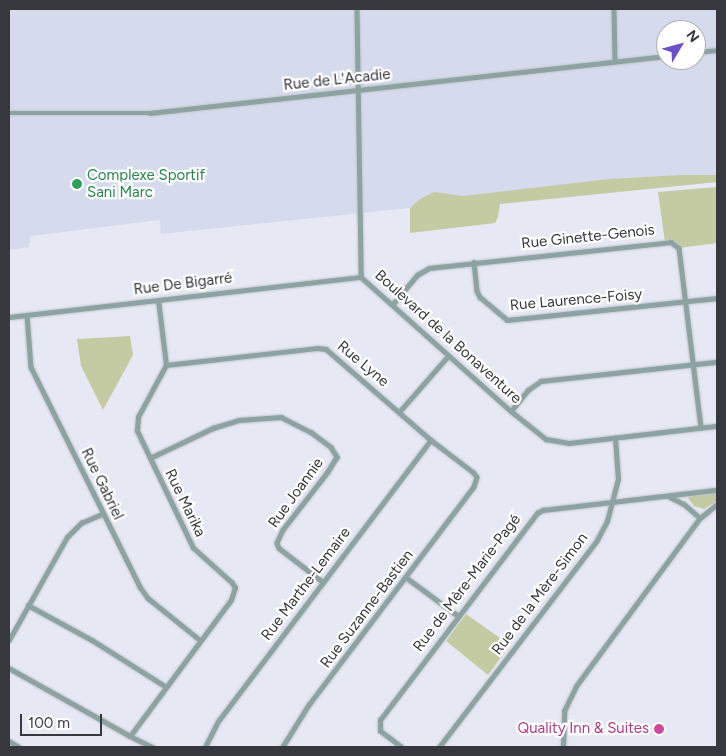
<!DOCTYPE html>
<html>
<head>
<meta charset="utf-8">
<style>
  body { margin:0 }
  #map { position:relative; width:726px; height:756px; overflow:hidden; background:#e6e9f4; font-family:Figtree,sans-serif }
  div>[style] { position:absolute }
  .built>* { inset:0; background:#d5dbec }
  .green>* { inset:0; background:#c4caa1 }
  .roads { filter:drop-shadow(0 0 1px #c3c6cf) drop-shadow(0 0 1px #c3c6cf) }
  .street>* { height:4.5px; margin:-2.25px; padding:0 2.25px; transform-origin:2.25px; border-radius:2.25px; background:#8ca3a1 }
  .dots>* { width:14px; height:14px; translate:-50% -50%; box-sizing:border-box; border:2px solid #fff; border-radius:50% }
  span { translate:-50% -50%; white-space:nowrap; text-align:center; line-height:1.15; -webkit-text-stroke:4.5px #fff; paint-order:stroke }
  .street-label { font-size:15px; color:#37383d }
  .leisure-label { font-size:15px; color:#27864d }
  .left { translate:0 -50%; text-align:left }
  .hotel-label { font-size:15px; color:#b23c85 }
  .right { translate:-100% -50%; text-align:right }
  .frame { position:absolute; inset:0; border:10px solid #37383d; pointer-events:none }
  .north { position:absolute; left:656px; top:20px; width:50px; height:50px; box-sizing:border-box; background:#fff; border:1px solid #afafb1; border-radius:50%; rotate:53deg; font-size:14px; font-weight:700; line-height:20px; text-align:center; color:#37383d }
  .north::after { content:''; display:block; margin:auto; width:18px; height:22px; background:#6c4ec8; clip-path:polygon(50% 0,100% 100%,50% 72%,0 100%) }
  .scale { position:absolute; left:20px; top:714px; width:82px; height:22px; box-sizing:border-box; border:2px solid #37383d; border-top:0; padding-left:6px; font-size:15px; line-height:18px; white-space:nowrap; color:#37383d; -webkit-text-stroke:4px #fff; paint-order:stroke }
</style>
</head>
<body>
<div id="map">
  <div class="built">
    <div style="clip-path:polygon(evenodd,9px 9px,717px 9px,717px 176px,161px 234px,160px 220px,31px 236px,29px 247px,9px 250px,9px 9px,666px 30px,696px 30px,696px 60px,666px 60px,666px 30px)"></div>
  </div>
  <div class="green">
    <div style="clip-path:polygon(681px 175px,717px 175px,717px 182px,500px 204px,498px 217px,495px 223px,410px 233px,410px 208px,420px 199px,434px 192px,463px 196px,609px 179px)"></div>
    <div style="clip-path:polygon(717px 187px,717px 243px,679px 248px,665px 242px,658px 192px)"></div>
    <div style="clip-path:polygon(130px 336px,133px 355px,103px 410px,81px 366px,77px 339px)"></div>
    <div style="clip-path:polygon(717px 492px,717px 501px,704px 509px,694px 506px,688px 498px,689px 495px)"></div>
    <div style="clip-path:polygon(466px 614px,510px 645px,488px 675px,446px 641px)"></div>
  </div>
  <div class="roads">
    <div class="street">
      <div style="left:357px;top:9px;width:268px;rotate:89.1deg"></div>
      <div style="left:361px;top:277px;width:201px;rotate:41.8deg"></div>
      <div style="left:511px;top:411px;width:45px;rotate:38.7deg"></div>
      <div style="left:546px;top:439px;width:23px;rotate:10deg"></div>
      <div style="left:569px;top:443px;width:149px;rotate:-6.6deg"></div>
      <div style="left:614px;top:9px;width:52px;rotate:88.9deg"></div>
      <div style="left:696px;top:52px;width:21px;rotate:-5deg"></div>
      <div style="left:9px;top:113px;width:141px"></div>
      <div style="left:150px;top:113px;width:519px;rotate:-6.3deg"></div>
      <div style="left:474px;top:262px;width:29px;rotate:84deg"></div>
      <div style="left:477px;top:291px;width:7px;rotate:63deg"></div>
      <div style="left:480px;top:297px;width:35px;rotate:40deg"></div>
      <div style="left:507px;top:320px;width:211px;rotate:-6deg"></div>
      <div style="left:392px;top:305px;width:39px;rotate:-50deg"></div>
      <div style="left:417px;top:275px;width:14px;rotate:-30deg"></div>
      <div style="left:429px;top:268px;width:243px;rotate:-6.1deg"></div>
      <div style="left:671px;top:242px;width:10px;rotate:37deg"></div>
      <div style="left:679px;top:248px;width:181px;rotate:83deg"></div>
      <div style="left:27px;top:315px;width:52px;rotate:85.6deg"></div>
      <div style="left:31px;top:367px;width:246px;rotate:63.6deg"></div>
      <div style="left:140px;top:587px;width:14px;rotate:54deg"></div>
      <div style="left:148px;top:598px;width:67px;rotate:38.9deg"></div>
      <div style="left:9px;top:317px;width:354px;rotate:-6.5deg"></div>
      <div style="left:166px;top:365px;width:153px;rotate:-6.4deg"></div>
      <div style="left:318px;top:348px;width:8px;rotate:7deg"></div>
      <div style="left:326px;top:349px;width:139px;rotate:40.9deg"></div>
      <div style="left:431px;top:440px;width:53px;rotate:37.3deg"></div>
      <div style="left:473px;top:472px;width:6px;rotate:51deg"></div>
      <div style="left:477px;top:477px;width:10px;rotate:107deg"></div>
      <div style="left:474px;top:487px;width:273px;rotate:127.1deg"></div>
      <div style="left:309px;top:705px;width:49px;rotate:121.8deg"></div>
      <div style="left:400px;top:411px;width:73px;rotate:-48.9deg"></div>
      <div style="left:511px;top:411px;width:27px;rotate:-51deg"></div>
      <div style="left:528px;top:390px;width:16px;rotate:-35deg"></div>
      <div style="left:541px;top:381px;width:177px;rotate:-6.2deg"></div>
      <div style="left:150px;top:458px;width:70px;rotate:-25.5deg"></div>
      <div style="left:213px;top:428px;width:27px;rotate:-17deg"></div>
      <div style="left:239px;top:420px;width:42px;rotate:-4.1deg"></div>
      <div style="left:281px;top:417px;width:34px;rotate:27deg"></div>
      <div style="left:311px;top:432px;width:25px;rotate:37deg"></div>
      <div style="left:331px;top:447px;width:12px;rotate:59deg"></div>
      <div style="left:337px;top:457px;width:17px;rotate:121deg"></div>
      <div style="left:328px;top:472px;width:73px;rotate:127.8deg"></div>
      <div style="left:283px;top:530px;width:14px;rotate:115deg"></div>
      <div style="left:277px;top:543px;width:5px;rotate:68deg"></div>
      <div style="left:279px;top:548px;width:56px;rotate:37.7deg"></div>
      <div style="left:668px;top:496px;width:18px;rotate:27deg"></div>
      <div style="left:684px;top:504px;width:21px;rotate:41deg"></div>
      <div style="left:407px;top:578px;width:62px;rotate:36.5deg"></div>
      <div style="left:28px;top:605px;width:73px;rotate:28.7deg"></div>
      <div style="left:92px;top:640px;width:86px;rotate:32.2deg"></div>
      <div style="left:9px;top:640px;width:118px;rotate:-60.6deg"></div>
      <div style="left:67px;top:537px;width:20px;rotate:-45deg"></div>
      <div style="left:81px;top:523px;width:23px;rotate:-23deg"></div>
      <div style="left:9px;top:668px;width:139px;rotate:29.3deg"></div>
      <div style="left:130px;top:736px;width:25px;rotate:26deg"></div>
      <div style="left:130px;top:736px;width:169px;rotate:-53.4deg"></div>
      <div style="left:231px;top:600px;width:13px;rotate:-72deg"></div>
      <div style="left:235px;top:588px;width:6px;rotate:-121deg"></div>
      <div style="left:232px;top:583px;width:52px;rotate:-138.1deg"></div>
      <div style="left:193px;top:548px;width:130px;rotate:-115.6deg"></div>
      <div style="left:137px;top:431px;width:14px;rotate:-86deg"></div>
      <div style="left:138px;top:417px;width:59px;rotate:-61.7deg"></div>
      <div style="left:166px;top:365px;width:65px;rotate:-97deg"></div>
      <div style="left:9px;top:741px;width:12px;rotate:31deg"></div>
      <div style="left:205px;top:747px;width:30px;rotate:-63deg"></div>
      <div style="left:219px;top:720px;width:351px;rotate:-52.9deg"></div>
      <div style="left:401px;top:747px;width:26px;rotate:-143deg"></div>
      <div style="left:380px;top:731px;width:11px;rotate:-90deg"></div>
      <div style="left:380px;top:720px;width:260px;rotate:-52.8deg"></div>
      <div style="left:537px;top:513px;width:7px;rotate:-27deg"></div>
      <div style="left:543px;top:510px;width:175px;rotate:-6.6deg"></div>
      <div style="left:439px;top:747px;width:260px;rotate:-52.6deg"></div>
      <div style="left:597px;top:540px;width:21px;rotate:-62deg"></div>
      <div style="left:607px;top:521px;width:43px;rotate:-75.3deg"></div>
      <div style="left:618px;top:479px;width:41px;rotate:-94.2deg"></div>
      <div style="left:563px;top:747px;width:36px;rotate:-88deg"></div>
      <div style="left:564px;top:711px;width:28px;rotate:-64deg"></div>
      <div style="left:576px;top:686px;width:209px;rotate:-53.6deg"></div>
      <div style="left:700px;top:518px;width:22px;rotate:-39deg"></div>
    </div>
  </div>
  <div class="dots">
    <div style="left:77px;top:184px;background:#2e9e5b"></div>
    <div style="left:659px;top:729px;background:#d1479c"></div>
  </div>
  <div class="street-label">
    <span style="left:337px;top:80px;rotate:-6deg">Rue de L'Acadie</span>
    <span style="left:588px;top:237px;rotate:-6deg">Rue Ginette-Genois</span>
    <span style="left:183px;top:284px;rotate:-7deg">Rue De Bigarré</span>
    <span style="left:576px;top:300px;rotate:-5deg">Rue Laurence-Foisy</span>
    <span style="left:448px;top:337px;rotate:42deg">Boulevard de la Bonaventure</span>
    <span style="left:363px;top:364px;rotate:40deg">Rue Lyne</span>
    <span style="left:102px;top:484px;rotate:64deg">Rue Gabriel</span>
    <span style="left:296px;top:493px;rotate:-54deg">Rue Joannie</span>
    <span style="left:185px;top:503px;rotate:64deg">Rue Marika</span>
    <span style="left:467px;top:583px;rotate:-53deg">Rue de Mère-Marie-Pagé</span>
    <span style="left:306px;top:584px;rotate:-53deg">Rue Marthe-Lemaire</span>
    <span style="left:540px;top:594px;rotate:-53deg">Rue de la Mère-Simon</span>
    <span style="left:367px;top:609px;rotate:-53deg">Rue Suzanne-Bastien</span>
  </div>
  <div class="leisure-label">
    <span class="left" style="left:87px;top:184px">Complexe Sportif<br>Sani Marc</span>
  </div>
  <div class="hotel-label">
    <span class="right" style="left:649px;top:729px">Quality Inn &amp; Suites</span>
  </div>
  <div class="frame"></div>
  <div class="north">N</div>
  <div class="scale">100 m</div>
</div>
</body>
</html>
